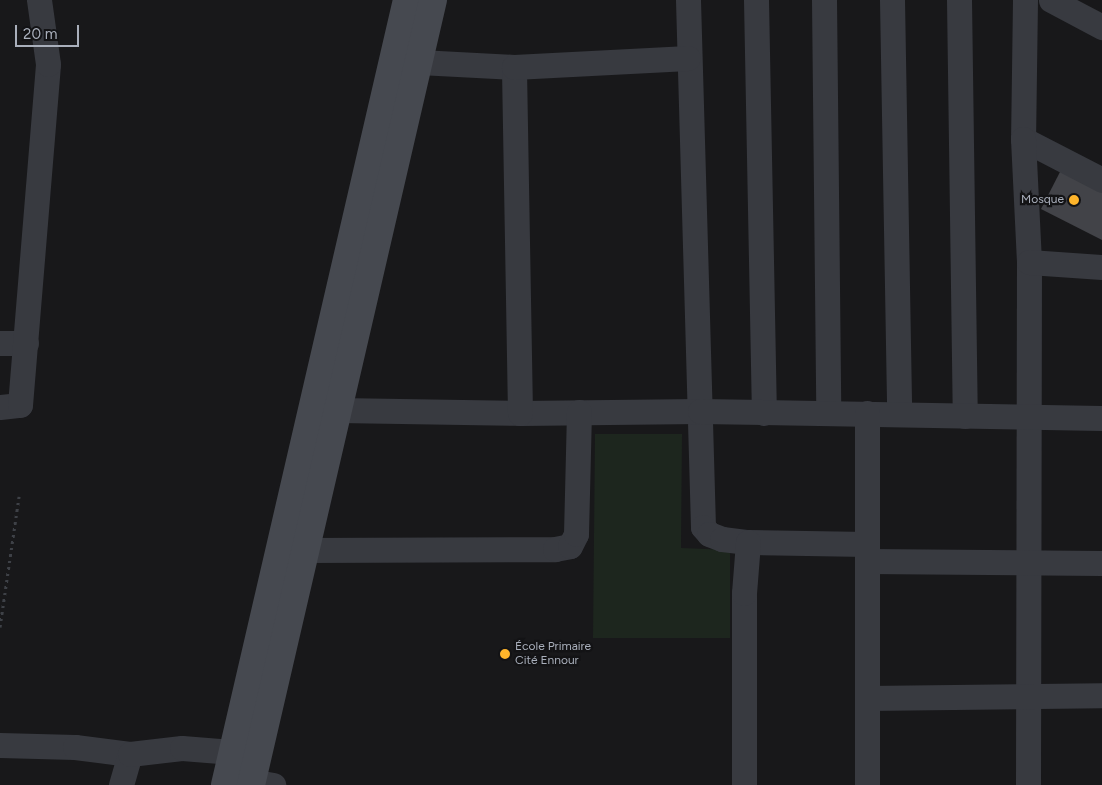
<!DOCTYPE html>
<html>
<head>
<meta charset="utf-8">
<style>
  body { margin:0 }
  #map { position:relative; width:1102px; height:785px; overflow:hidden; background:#18181a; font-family:Figtree,sans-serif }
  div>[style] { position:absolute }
  .green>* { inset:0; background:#1d261e }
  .building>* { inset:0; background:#424348 }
  .path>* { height:3px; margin-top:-1.5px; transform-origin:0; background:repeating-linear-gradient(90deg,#3e4147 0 2.5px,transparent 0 6.5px) }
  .street>* { height:25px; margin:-12.5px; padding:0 12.5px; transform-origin:12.5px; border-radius:12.5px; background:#383a40 }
  .secondary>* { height:28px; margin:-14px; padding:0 14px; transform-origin:14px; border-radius:14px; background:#464950 }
  .dots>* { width:14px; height:14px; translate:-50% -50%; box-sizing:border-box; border:2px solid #131315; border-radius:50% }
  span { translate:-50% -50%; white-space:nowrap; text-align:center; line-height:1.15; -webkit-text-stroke:4.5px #131315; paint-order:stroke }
  .poi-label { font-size:12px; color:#a9afbb }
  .right { translate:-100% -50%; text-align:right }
  .left { translate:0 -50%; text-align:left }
  .scale { position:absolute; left:15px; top:25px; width:64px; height:22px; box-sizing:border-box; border:2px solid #a9afbb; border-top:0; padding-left:6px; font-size:15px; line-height:18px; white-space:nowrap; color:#a9afbb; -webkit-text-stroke:4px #131315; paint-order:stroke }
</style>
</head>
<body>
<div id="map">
  <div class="green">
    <div style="clip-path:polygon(595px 434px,682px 434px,681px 548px,730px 550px,730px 638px,593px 638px)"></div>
  </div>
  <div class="building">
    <div style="clip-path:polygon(1061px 170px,1102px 191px,1102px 240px,1041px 209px)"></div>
  </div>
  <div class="path">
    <div style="left:0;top:627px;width:132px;rotate:-81.7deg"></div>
  </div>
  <div class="street">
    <div style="left:688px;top:0;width:527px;rotate:88.37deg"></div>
    <div style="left:703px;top:527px;width:9px;rotate:49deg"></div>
    <div style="left:709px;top:534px;width:14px;rotate:21deg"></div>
    <div style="left:722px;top:539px;width:26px;rotate:7deg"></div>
    <div style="left:748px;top:542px;width:119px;rotate:1deg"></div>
    <div style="left:756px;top:0;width:413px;rotate:88.9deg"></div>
    <div style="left:824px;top:0;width:412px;rotate:89.4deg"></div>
    <div style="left:892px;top:0;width:414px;rotate:89deg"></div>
    <div style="left:959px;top:0;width:416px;rotate:89.2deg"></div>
    <div style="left:1025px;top:0;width:139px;rotate:90.8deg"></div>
    <div style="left:1023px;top:139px;width:89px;rotate:27.4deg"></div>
    <div style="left:1051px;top:0;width:58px;rotate:27.9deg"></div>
    <div style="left:419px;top:62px;width:95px;rotate:3deg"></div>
    <div style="left:1023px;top:139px;width:123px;rotate:87.2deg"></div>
    <div style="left:1029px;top:262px;width:523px;rotate:90.11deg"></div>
    <div style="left:1029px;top:262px;width:73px;rotate:3.9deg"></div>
    <div style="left:0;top:343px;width:26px"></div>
    <div style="left:0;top:407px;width:20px;rotate:-6deg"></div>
    <div style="left:20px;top:405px;width:342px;rotate:-85.3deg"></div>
    <div style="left:48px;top:64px;width:65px;rotate:-98deg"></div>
    <div style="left:319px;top:407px;width:19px;rotate:9deg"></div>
    <div style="left:338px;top:410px;width:182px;rotate:0.9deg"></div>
    <div style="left:520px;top:413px;width:180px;rotate:-0.6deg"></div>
    <div style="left:700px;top:411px;width:402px;rotate:1deg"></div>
    <div style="left:520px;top:413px;width:346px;rotate:-91deg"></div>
    <div style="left:514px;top:67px;width:174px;rotate:-3deg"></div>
    <div style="left:306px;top:550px;width:249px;rotate:-0.2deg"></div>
    <div style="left:555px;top:549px;width:15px;rotate:-11deg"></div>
    <div style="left:570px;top:546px;width:13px;rotate:-63deg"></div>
    <div style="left:576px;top:534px;width:122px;rotate:-88.6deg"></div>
    <div style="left:867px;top:561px;width:235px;rotate:0.5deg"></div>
    <div style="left:867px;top:698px;width:235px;rotate:-0.7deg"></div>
    <div style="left:0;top:745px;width:75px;rotate:1.5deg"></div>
    <div style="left:75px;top:747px;width:55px;rotate:7.3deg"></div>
    <div style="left:232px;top:778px;width:42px;rotate:9.7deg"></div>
    <div style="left:121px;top:785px;width:32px;rotate:-74deg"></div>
    <div style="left:130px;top:754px;width:52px;rotate:-6.6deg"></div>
    <div style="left:182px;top:748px;width:50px;rotate:4.6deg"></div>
    <div style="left:744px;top:785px;width:192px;rotate:-90deg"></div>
    <div style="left:744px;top:593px;width:51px;rotate:-85.5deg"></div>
    <div style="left:867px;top:785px;width:372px;rotate:-90deg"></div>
  </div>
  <div class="secondary">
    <div style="left:225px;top:785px;width:806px;rotate:-76.95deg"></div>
    <div style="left:251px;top:785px;width:806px;rotate:-76.95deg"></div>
  </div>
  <div class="dots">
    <div style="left:1074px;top:200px;background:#ffb52b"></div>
    <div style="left:505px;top:654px;background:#ffb52b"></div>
  </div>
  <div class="poi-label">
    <span class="right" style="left:1064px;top:200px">Mosque</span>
    <span class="left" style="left:515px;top:654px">École Primaire<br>Cité Ennour</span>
  </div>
  <div class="scale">20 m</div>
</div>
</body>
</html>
